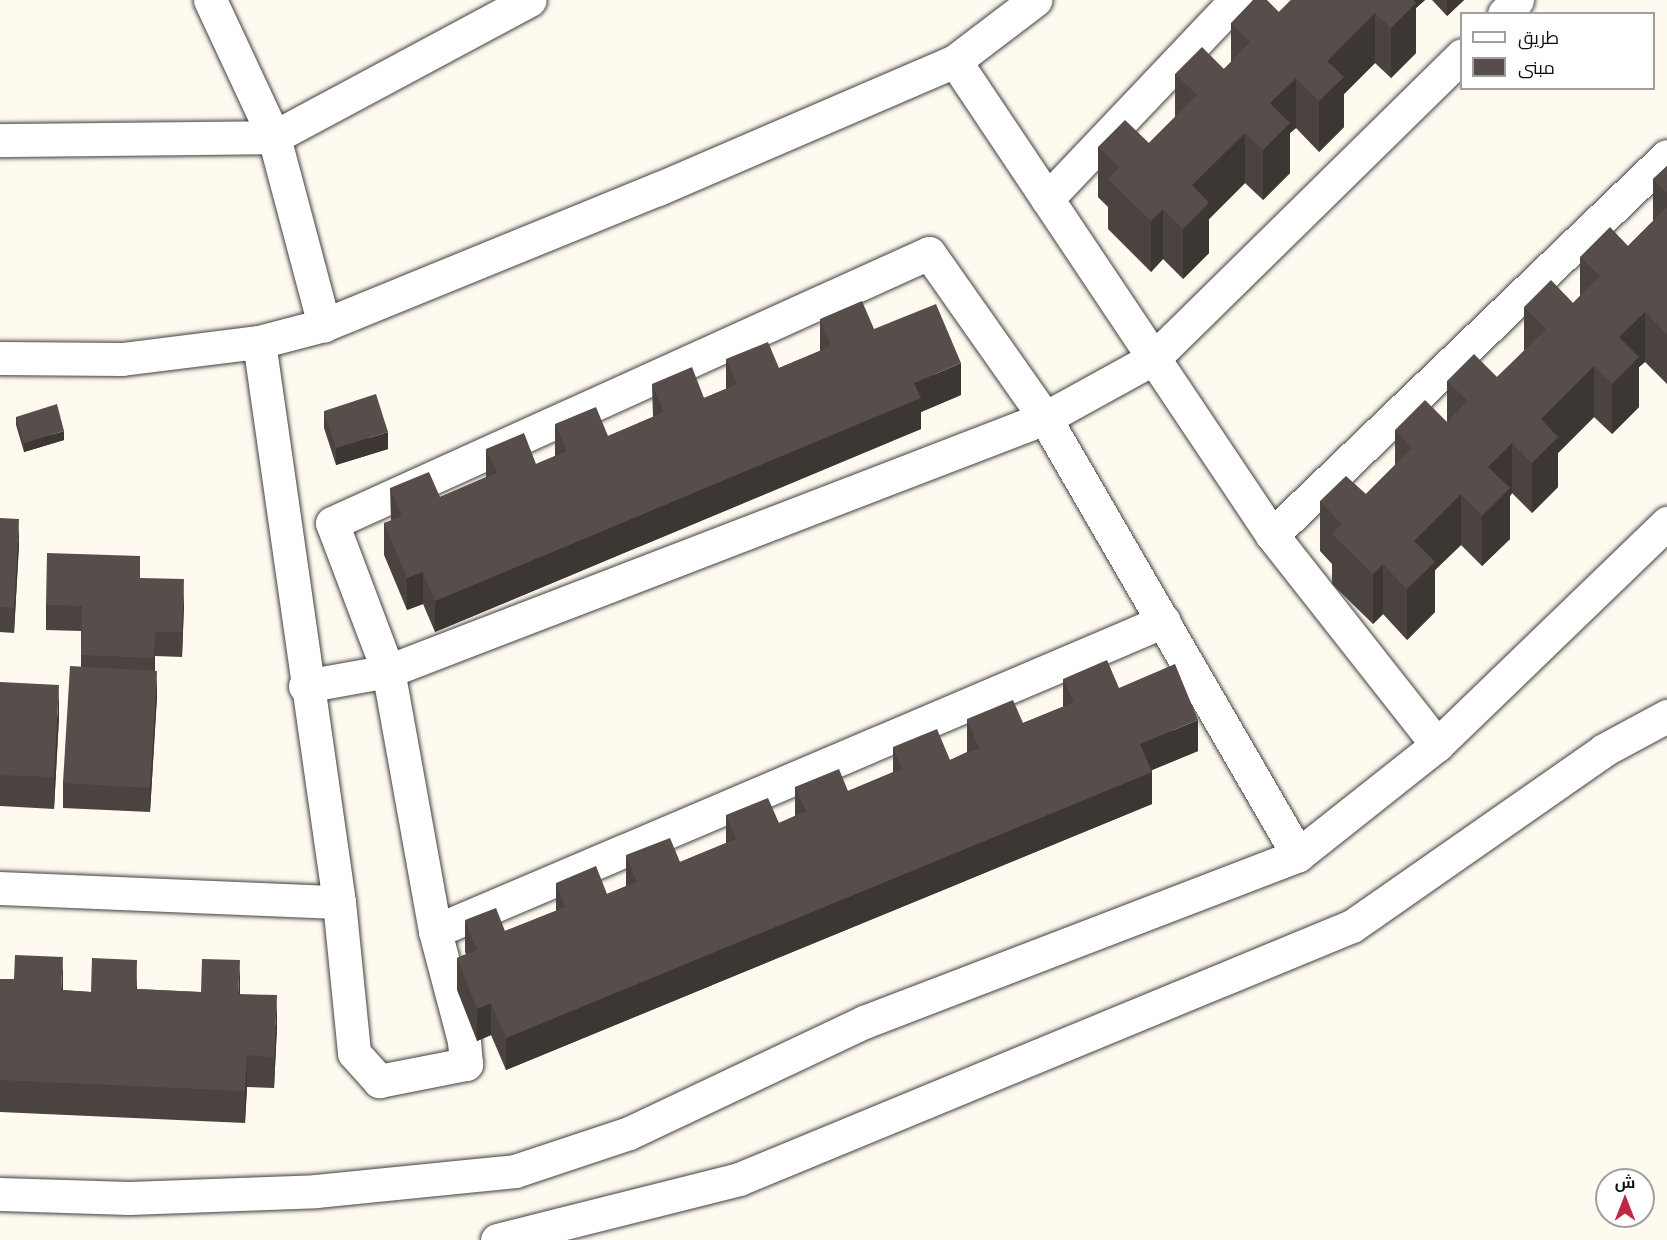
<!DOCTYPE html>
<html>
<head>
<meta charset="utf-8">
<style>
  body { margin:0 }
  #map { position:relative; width:1667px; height:1240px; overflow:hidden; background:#fffaf0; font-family:"Noto Serif",Cairo,serif }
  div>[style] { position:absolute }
  .roads { filter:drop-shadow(0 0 2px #414141) drop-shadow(0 0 2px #414141) }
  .street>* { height:33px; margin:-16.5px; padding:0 16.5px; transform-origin:16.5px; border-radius:16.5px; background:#fff }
  .wall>* { inset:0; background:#4b4340 }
  .shaded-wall>* { inset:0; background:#3d3734 }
  .building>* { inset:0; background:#574e4b }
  span { translate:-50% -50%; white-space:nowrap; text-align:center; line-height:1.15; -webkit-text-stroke:6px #fff; paint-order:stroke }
  .legend { position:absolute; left:1460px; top:12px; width:195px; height:78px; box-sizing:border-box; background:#fff; border:2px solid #9f9f9f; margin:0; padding:8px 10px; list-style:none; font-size:18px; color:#0e0e0e }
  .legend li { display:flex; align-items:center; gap:12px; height:30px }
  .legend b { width:30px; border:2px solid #9f9f9f }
  .north { position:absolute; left:1595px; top:1168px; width:60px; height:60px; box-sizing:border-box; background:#fff; border:2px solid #9f9f9f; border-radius:50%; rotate:0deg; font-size:16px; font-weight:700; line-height:24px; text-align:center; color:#0e0e0e }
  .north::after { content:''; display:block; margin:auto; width:21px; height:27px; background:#be2745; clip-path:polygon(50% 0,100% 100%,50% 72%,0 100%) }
</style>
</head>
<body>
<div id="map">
  <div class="roads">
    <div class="street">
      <div style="left:210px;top:0;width:151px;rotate:65deg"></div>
      <div style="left:274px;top:137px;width:195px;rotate:75.1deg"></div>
      <div style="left:1504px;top:14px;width:19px;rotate:-47deg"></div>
      <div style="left:955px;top:61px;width:570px;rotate:56.23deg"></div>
      <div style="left:1272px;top:535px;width:267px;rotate:51.8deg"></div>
      <div style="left:0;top:140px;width:274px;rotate:-0.6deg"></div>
      <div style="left:274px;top:137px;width:290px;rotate:-28.2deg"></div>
      <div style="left:1047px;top:199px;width:274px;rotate:-46.5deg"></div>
      <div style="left:259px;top:342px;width:566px;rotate:81.87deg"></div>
      <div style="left:339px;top:902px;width:152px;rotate:84.3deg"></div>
      <div style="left:354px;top:1053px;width:38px;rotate:48deg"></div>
      <div style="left:379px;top:1081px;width:89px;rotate:-11.1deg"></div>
      <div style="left:466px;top:1064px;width:23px;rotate:-95deg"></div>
      <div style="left:464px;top:1041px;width:114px;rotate:-104.8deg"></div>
      <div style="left:435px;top:931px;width:264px;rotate:-100.2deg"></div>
      <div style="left:388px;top:671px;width:158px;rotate:-110.7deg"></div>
      <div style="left:332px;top:523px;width:655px;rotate:-24.34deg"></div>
      <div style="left:929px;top:253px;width:202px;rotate:54.9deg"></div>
      <div style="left:1045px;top:418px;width:505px;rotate:59.93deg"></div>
      <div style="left:0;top:358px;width:122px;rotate:0.5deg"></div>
      <div style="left:122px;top:359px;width:138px;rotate:-7.1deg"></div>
      <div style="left:259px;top:342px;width:67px;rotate:-14.7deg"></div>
      <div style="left:324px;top:325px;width:361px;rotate:-22.2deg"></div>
      <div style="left:658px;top:189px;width:323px;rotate:-23.3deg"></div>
      <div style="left:955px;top:61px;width:101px;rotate:-37.3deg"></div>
      <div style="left:1272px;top:535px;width:547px;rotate:-43.82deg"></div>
      <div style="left:305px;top:686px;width:84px;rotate:-10.2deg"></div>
      <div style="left:388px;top:671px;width:704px;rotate:-21.06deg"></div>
      <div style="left:1045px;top:418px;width:124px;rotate:-28.8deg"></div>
      <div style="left:1154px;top:358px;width:432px;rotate:-44.5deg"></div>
      <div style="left:0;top:888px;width:339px;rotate:2.4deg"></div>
      <div style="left:435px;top:931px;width:792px;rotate:-23.04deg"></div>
      <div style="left:0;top:1194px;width:129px;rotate:1.8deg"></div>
      <div style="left:129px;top:1198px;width:187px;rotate:-2.1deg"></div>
      <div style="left:316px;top:1191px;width:200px;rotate:-5.7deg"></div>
      <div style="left:515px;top:1171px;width:120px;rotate:-18.4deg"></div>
      <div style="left:629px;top:1133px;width:260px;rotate:-25.3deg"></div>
      <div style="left:864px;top:1022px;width:465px;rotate:-21deg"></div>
      <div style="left:1298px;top:855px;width:177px;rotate:-38.4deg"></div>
      <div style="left:1437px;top:745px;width:320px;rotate:-44deg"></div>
      <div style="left:497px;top:1240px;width:250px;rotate:-14.1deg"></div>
      <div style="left:739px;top:1179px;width:663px;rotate:-22.43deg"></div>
      <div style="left:1352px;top:926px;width:307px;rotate:-34.9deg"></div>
      <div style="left:1604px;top:750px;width:72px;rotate:-28.4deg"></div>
    </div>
  </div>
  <div class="wall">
    <div style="clip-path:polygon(1291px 0,1425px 0,1416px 8px,1416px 53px,1391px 78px,1375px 63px,1344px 94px,1344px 127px,1319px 152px,1296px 128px,1290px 133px,1290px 173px,1263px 200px,1245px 183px,1209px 219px,1209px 253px,1183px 279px,1163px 259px,1151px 272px,1108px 229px,1108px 207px,1098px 197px,1098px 147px,1149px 143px,1175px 117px,1175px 74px,1224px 69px,1231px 62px,1231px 23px,1279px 12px)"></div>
    <div style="clip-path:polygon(1432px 0,1464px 0,1447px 16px)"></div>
    <div style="clip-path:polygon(1667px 166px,1667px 384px,1645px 362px,1639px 367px,1639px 407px,1612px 434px,1594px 417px,1558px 453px,1558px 487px,1532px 513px,1512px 493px,1510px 496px,1510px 539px,1482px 566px,1461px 545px,1435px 570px,1435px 612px,1407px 640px,1383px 614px,1373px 624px,1332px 584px,1332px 564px,1320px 551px,1320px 501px,1366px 494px,1395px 465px,1395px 430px,1447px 422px,1447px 381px,1497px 377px,1524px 351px,1524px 307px,1573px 303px,1580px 296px,1580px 257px,1628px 246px,1653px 221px,1653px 179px)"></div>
    <div style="clip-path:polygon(820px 319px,874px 329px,961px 395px,921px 412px,921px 429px,435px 632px,423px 604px,407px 610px,384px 555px,384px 523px,391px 521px,390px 488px,440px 497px,486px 477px,486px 449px,536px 464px,555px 456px,555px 424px,608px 436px,653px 417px,652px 384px,704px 398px,726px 389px,726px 359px,779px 368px,820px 351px)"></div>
    <div style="clip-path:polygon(324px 411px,388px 449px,336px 465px,324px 428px)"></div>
    <div style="clip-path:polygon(16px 417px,64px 440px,24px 452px,16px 425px)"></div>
    <div style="clip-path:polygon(0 518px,19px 544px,14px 633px,0 632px)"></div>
    <div style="clip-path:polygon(140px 578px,184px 604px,182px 657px,155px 656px,155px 671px,157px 696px,150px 812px,63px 808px,63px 783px,81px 667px,81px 631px,46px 630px,46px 605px)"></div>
    <div style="clip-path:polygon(1063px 679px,1119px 688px,1198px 751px,1152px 770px,1152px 804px,506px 1070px,491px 1035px,477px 1041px,457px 990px,457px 958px,466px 954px,465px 952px,465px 920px,505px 931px,556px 911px,556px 883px,607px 894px,626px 886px,626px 855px,680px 862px,726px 843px,726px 815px,779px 823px,795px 816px,795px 787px,848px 791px,893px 772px,893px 747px,950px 760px,967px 752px,967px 719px,1023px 723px,1063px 707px)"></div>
    <div style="clip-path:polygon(0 682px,59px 717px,54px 809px,0 806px)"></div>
    <div style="clip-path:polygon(0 979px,62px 990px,91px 992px,137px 989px,239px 994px,277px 1026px,274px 1088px,247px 1087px,245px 1123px,0 1112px)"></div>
  </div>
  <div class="shaded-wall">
    <div style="clip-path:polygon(1394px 0,1425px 0,1416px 8px,1416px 53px,1391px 78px,1391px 28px)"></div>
    <div style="clip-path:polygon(1447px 0,1464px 0,1447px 16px)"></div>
    <div style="clip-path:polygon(1375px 13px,1375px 63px,1344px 94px,1344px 127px,1319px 152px,1319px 101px,1327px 61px)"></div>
    <div style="clip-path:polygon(1296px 78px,1296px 128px,1290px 133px,1290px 173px,1263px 200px,1263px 150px,1270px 103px)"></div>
    <div style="clip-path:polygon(1245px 133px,1245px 183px,1209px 219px,1209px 253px,1183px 279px,1183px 229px,1192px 185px)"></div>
    <div style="clip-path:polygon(1163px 209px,1163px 259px,1151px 272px,1151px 221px)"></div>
    <div style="clip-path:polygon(1645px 312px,1645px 362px,1639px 367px,1639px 407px,1612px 434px,1612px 384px,1619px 337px)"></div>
    <div style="clip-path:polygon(961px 363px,961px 395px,921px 412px,921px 429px,435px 632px,435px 601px,914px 383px)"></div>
    <div style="clip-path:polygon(1594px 366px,1594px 417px,1558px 453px,1558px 487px,1532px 513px,1532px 463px,1541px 419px)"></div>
    <div style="clip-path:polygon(64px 431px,64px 440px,24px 452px,24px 443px)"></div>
    <div style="clip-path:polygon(388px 432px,388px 449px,336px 465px,336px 448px)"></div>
    <div style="clip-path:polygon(1512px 443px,1512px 493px,1510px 496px,1510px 539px,1482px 566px,1482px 516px,1488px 467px)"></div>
    <div style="clip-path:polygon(1461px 494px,1461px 545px,1435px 570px,1435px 612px,1407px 640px,1407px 589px,1414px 541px)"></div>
    <div style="clip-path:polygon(19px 519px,19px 544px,14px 633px,14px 608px)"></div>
    <div style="clip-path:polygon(1383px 564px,1383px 614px,1373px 624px,1373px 574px)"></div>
    <div style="clip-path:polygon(423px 572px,423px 604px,407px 610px,407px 578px)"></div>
    <div style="clip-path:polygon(184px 579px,184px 604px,182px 657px,182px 632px)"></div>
    <div style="clip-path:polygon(155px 632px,155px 656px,154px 683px,154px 658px)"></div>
    <div style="clip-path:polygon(157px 671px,157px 696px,150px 812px,150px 788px)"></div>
    <div style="clip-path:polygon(59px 685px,59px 717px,54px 809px,54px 777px)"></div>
    <div style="clip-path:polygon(1198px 720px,1198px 751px,1140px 775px,1140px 744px)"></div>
    <div style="clip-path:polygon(1152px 772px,1152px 804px,506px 1070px,506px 1038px)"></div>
    <div style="clip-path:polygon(63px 957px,63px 989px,61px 1022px,61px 990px)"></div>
    <div style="clip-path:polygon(137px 960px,137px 991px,136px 989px)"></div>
    <div style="clip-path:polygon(240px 960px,240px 992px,238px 1025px,238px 994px)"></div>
    <div style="clip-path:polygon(277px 995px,277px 1026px,274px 1088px,274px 1057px)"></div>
    <div style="clip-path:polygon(491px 1003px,491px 1035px,477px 1041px,477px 1009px)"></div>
    <div style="clip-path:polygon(247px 1055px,247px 1087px,245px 1123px,245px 1091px)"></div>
  </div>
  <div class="building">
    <div style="clip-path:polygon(1253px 0,1267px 0,1279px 12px,1291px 0,1413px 0,1416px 3px,1391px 28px,1375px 13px,1327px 61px,1344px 77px,1319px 101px,1296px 78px,1270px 103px,1290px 123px,1263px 150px,1245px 133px,1192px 185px,1209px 203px,1183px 229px,1163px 209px,1151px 221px,1108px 179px,1119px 167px,1098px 147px,1125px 120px,1149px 143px,1197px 95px,1175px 74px,1202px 47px,1224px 69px,1250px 42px,1231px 23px)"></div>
    <div style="clip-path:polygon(1667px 166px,1667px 193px,1653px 179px)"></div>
    <div style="clip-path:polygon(1667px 207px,1667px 334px,1645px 312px,1619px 337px,1639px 357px,1612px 384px,1594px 366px,1541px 419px,1558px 437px,1532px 463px,1512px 443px,1488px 467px,1510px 488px,1482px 516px,1461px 494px,1414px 541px,1435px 562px,1407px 589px,1383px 564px,1373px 574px,1332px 534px,1342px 524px,1320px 501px,1346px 476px,1366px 494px,1412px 448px,1395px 430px,1425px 400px,1447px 422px,1468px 401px,1447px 381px,1474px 354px,1497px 377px,1546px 329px,1524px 307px,1551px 280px,1573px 303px,1600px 276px,1580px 257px,1610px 227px,1628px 246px)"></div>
    <div style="clip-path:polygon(862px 301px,874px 329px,936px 304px,961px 363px,914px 383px,921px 398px,435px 601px,423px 572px,407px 578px,384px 523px,402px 516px,390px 488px,429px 472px,440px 497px,497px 473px,486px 449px,524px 433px,536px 464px,567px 451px,555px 424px,596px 407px,608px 436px,664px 412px,652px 384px,692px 367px,704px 398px,737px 384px,726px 359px,768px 342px,779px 368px,831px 346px,820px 319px)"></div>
    <div style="clip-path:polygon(376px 394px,388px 432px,336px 448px,324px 411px)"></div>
    <div style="clip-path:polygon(57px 404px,64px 431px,24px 443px,16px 417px)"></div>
    <div style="clip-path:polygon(0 518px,19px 519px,14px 608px,0 607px)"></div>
    <div style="clip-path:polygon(47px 553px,140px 556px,140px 578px,184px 579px,182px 632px,155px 632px,154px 658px,81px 655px,82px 606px,46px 605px)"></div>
    <div style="clip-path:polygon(1107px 660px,1119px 688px,1175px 664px,1198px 720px,1140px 744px,1152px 772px,506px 1038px,491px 1003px,477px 1009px,457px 958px,477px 950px,465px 920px,496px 908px,505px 931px,565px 907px,556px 883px,596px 866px,607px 894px,637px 882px,626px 855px,670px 838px,680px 862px,736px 839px,726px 815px,768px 798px,779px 823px,806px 811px,795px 787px,839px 769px,848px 791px,902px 769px,893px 747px,937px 729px,950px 760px,979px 748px,967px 719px,1013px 700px,1023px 723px,1074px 702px,1063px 679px)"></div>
    <div style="clip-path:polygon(70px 666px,157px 671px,150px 788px,63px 783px)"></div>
    <div style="clip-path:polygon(0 682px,59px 685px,54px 777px,0 775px)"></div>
    <div style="clip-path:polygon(15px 955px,63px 957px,61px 990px,91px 992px,92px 958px,137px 960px,136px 989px,201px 992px,202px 959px,240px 960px,238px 994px,277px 995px,274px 1057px,247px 1055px,245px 1091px,0 1080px,0 979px,14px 979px)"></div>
  </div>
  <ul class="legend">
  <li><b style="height:8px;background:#fff"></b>طريق</li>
  <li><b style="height:16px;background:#574e4b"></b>مبنى</li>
  </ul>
  <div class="north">ش</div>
</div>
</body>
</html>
